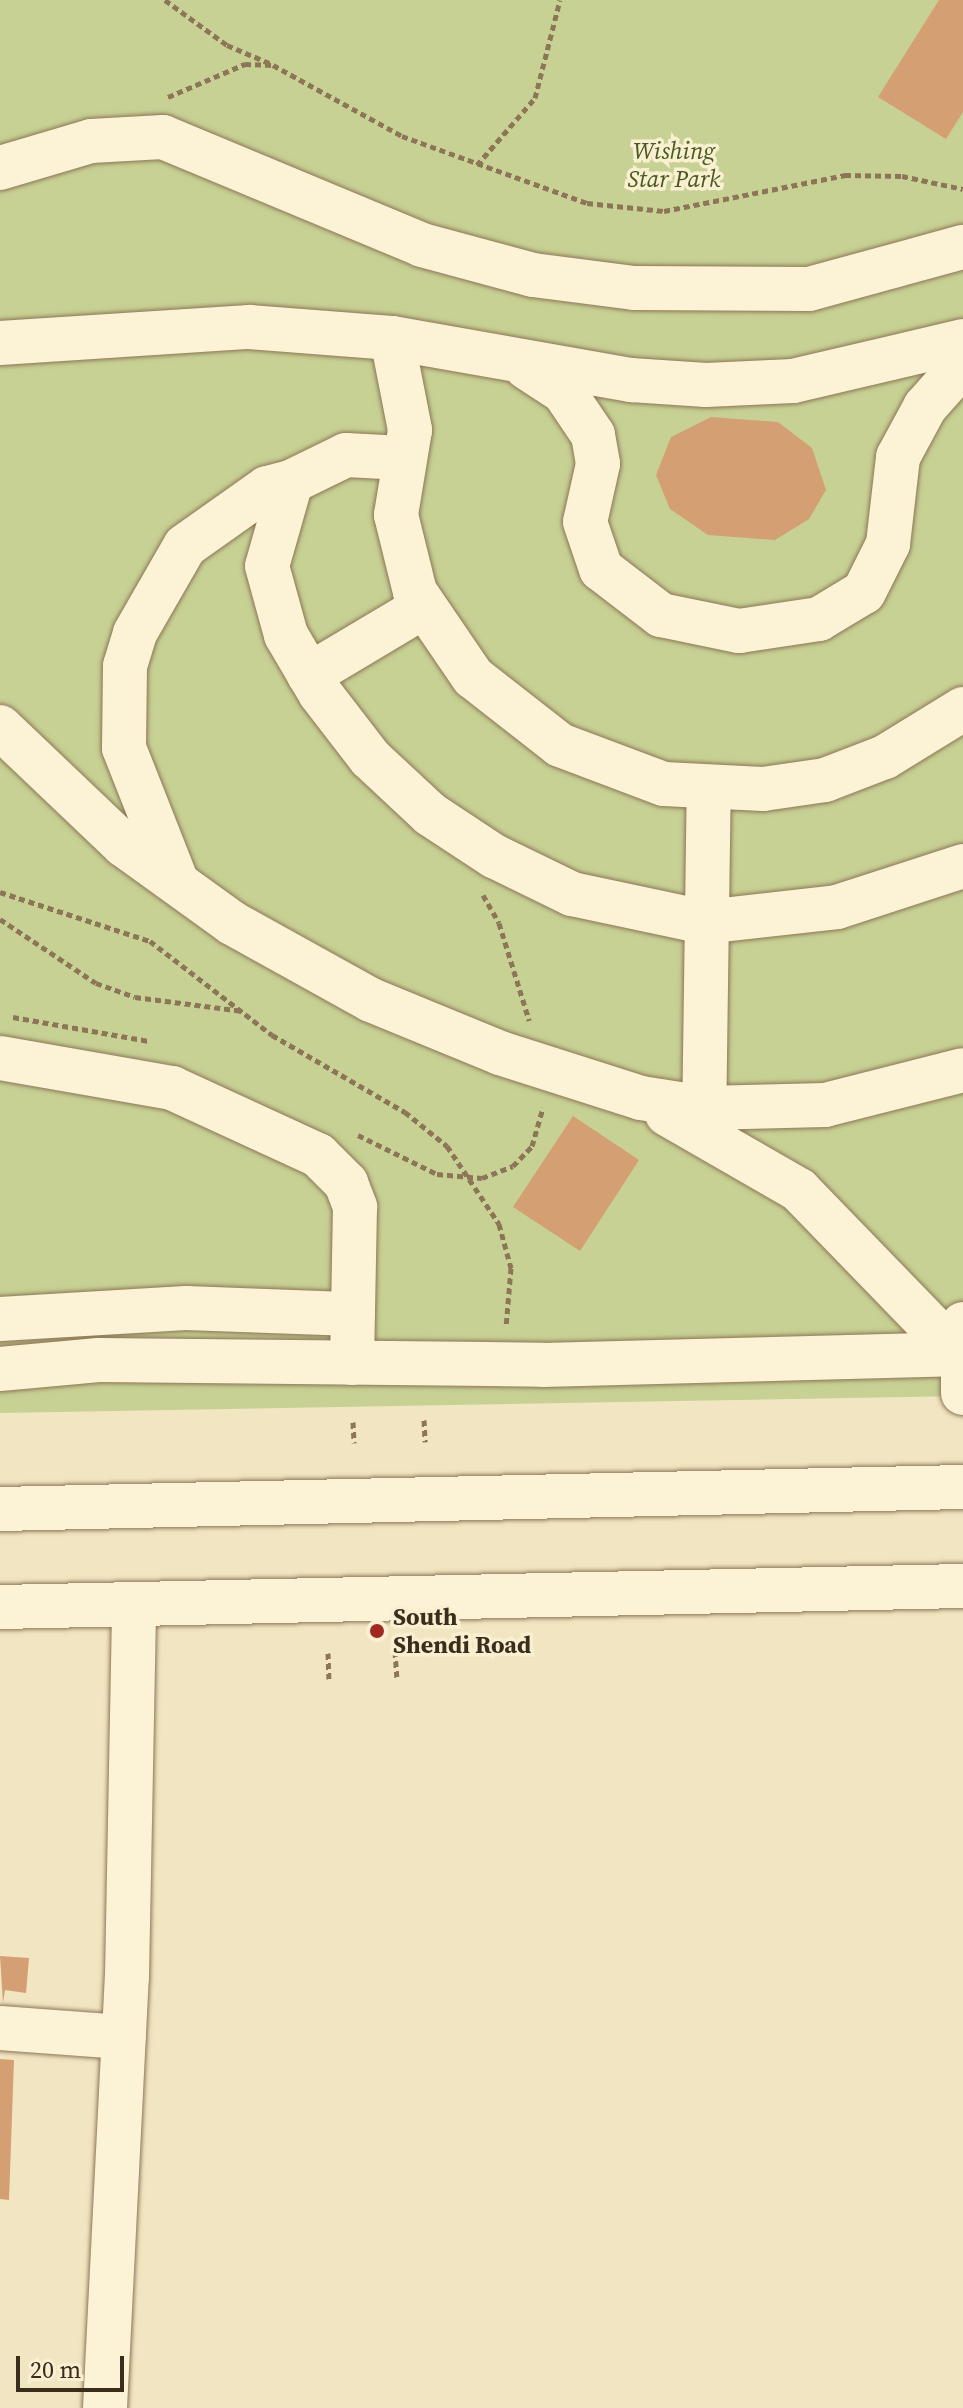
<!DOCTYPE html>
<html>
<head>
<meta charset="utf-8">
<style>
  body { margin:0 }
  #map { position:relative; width:963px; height:2408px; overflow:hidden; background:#f2e5c1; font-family:"Source Serif 4",serif }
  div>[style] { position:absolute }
  .green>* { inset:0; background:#c7d194 }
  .building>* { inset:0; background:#d49f73 }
  .path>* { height:5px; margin-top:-2.5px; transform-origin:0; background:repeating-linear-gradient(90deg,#8d7657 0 6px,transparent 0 10px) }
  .roads { filter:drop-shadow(0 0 2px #8d7657) drop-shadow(0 0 2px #8d7657) }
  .minor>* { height:44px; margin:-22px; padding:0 22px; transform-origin:22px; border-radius:22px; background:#fcf2d5 }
  .dots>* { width:22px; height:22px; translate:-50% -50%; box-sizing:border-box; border:4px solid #f9efd1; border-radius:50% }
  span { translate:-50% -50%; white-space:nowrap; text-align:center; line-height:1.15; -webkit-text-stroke:7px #f9efd1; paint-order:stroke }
  .park-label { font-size:24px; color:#495a21; font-style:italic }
  .poi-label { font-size:24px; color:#3b2d1c; font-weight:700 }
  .left { translate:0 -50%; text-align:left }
  .scale { position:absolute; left:16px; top:2356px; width:108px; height:36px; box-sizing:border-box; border:4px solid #3b2d1c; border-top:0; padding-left:10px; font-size:24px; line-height:28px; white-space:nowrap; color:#3b2d1c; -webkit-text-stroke:6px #f9efd1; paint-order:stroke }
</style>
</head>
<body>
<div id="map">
  <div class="green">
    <div style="clip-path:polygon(0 0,963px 0,963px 1396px,0 1413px)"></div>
  </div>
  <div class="building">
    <div style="clip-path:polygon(939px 0,963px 0,963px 112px,946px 139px,878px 97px)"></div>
    <div style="clip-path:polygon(711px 417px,778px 422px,812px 448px,826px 490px,809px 519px,775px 540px,708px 535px,670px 509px,656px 475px,671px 437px)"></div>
    <div style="clip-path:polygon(573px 1116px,639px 1160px,580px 1251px,513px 1207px)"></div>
    <div style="clip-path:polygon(0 1956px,29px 1958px,26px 1993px,5px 1990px,3px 2003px)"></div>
    <div style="clip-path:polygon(0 2059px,14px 2060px,9px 2200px,0 2199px)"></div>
  </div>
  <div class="path">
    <div style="left:165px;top:0;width:77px;rotate:36deg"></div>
    <div style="left:227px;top:45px;width:46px;rotate:23.2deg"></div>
    <div style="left:168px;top:97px;width:84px;rotate:-23.2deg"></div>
    <div style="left:245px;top:64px;width:28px;rotate:2deg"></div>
    <div style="left:273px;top:65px;width:147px;rotate:28.8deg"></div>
    <div style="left:402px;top:136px;width:197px;rotate:19.9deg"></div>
    <div style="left:587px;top:203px;width:77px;rotate:5.9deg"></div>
    <div style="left:664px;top:211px;width:185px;rotate:-11.2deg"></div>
    <div style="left:845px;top:175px;width:57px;rotate:1deg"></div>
    <div style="left:902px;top:176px;width:62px;rotate:12deg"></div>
    <div style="left:477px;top:165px;width:89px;rotate:-49.1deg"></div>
    <div style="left:535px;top:98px;width:101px;rotate:-75.7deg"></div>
    <div style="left:0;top:892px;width:158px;rotate:18.1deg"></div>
    <div style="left:150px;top:941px;width:154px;rotate:37.6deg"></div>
    <div style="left:272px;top:1035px;width:154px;rotate:30.1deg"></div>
    <div style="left:405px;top:1112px;width:54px;rotate:39deg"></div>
    <div style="left:447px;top:1146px;width:94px;rotate:56.3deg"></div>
    <div style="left:499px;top:1224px;width:46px;rotate:74.7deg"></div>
    <div style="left:511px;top:1268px;width:59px;rotate:94.8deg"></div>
    <div style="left:483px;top:895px;width:32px;rotate:60deg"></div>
    <div style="left:499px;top:923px;width:102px;rotate:72.8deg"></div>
    <div style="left:0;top:919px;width:115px;rotate:33.7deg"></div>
    <div style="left:96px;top:983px;width:41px;rotate:19.7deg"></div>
    <div style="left:135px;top:997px;width:109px;rotate:7.4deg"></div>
    <div style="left:13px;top:1017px;width:138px;rotate:10deg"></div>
    <div style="left:358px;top:1135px;width:88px;rotate:26.3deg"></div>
    <div style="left:437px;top:1174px;width:45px;rotate:5.1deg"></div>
    <div style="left:482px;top:1178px;width:33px;rotate:-21deg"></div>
    <div style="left:513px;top:1166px;width:28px;rotate:-46deg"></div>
    <div style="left:532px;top:1146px;width:40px;rotate:-74deg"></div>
    <div style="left:424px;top:1420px;width:22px;rotate:87deg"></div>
    <div style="left:353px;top:1422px;width:21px;rotate:87deg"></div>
    <div style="left:395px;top:1651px;width:27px;rotate:86deg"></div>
    <div style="left:328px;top:1653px;width:26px;rotate:88deg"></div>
  </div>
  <div class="roads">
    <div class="minor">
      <div style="left:0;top:168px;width:95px;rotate:-16.5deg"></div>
      <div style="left:91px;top:141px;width:72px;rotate:-3.2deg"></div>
      <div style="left:163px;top:137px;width:281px;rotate:22.6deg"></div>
      <div style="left:422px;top:245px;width:115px;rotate:15.1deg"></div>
      <div style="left:533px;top:275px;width:102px;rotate:7.3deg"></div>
      <div style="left:634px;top:288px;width:175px;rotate:0.3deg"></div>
      <div style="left:809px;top:289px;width:160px;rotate:-15.3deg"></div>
      <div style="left:392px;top:338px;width:94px;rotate:78.9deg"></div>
      <div style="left:410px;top:430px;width:86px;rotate:99.4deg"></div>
      <div style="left:396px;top:515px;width:79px;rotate:76.1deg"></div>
      <div style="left:415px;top:592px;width:103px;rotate:55.7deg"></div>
      <div style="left:473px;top:677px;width:110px;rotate:38deg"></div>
      <div style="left:560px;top:745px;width:111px;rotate:20.6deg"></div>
      <div style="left:664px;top:784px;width:99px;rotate:2.9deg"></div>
      <div style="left:763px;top:789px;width:63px;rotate:-8.3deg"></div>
      <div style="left:825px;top:780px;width:64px;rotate:-21deg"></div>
      <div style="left:885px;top:757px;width:92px;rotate:-31.6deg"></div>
      <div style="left:0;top:343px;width:250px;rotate:-3.7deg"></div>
      <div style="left:249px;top:327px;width:143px;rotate:4.4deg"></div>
      <div style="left:392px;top:338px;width:243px;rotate:10deg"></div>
      <div style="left:631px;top:380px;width:75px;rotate:3.8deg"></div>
      <div style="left:706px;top:385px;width:87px;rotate:-2.6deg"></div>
      <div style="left:793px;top:381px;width:175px;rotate:-13.2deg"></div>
      <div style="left:526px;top:367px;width:45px;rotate:33.3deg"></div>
      <div style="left:564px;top:392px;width:52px;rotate:56deg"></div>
      <div style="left:593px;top:435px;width:29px;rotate:80deg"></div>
      <div style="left:598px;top:464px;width:59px;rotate:102.6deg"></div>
      <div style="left:585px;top:522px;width:50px;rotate:71.2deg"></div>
      <div style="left:601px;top:569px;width:76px;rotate:37.5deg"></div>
      <div style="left:661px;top:615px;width:80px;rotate:11.6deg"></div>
      <div style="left:739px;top:631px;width:81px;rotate:-8.5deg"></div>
      <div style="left:819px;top:619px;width:52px;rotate:-31deg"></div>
      <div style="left:864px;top:592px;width:54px;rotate:-63.4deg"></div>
      <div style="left:888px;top:544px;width:88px;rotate:-83.4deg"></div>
      <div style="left:898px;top:457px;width:57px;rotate:-61.6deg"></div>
      <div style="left:925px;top:407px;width:57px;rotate:-48.5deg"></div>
      <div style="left:403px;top:458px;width:57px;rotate:-177deg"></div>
      <div style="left:346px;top:455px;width:61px;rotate:153.9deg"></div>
      <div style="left:291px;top:482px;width:87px;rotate:105.9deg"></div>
      <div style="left:267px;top:566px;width:72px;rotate:74.6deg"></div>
      <div style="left:286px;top:635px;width:67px;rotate:59.6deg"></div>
      <div style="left:320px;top:693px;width:82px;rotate:52.4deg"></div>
      <div style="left:370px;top:758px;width:82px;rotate:43deg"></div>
      <div style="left:430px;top:814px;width:77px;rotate:33.3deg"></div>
      <div style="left:494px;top:856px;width:87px;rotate:26deg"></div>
      <div style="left:572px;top:894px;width:135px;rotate:12deg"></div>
      <div style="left:704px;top:922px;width:134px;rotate:-6.4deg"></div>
      <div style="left:837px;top:907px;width:133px;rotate:-18deg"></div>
      <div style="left:309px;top:675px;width:133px;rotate:-30.8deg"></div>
      <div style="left:0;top:727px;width:171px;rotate:43.6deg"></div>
      <div style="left:124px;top:845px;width:133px;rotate:35.8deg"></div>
      <div style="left:232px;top:923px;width:159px;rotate:29deg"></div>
      <div style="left:371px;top:1000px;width:139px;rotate:22.3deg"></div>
      <div style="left:500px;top:1053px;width:148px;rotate:17.7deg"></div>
      <div style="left:641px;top:1098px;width:65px;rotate:8.9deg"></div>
      <div style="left:705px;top:1108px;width:120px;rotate:-1.4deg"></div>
      <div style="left:825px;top:1105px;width:142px;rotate:-14.2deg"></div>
      <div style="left:176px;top:880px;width:142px;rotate:-111.5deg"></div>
      <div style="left:124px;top:748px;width:82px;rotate:-89.3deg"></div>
      <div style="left:125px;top:666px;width:34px;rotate:-73deg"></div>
      <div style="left:135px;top:633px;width:100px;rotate:-60.1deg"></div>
      <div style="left:185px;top:546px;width:100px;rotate:-35.3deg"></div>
      <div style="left:267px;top:488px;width:25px;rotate:-14deg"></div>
      <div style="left:0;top:1058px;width:175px;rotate:9.9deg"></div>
      <div style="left:172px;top:1088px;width:161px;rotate:24.7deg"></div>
      <div style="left:318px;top:1155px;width:40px;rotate:45deg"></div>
      <div style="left:346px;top:1183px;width:26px;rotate:69deg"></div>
      <div style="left:355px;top:1207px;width:156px;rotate:91.1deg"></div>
      <div style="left:667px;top:1114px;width:152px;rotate:29.9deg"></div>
      <div style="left:799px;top:1190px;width:228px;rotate:45.9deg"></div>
      <div style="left:704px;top:1129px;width:339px;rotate:-89.2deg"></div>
      <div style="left:0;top:1319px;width:186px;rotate:-3.4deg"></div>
      <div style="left:186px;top:1308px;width:167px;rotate:2.1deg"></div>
      <div style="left:963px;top:1324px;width:69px;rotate:90deg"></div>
      <div style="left:0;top:1369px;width:99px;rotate:-5.2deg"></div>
      <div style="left:99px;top:1360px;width:444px;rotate:0.6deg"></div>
      <div style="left:543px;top:1365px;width:420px;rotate:-1.5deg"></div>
      <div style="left:0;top:1509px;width:963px;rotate:-1.31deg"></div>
      <div style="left:0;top:1607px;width:963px;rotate:-1.25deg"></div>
      <div style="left:0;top:2028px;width:124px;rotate:4.2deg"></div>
      <div style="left:105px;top:2408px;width:432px;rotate:-87.1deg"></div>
      <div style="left:127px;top:1977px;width:373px;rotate:-88.9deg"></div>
    </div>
  </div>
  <div class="dots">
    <div style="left:377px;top:1631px;background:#a22621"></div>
  </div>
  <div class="park-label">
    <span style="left:674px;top:165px">Wishing<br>Star Park</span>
  </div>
  <div class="poi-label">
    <span class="left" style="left:393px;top:1631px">South<br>Shendi Road</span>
  </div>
  <div class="scale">20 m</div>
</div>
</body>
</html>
